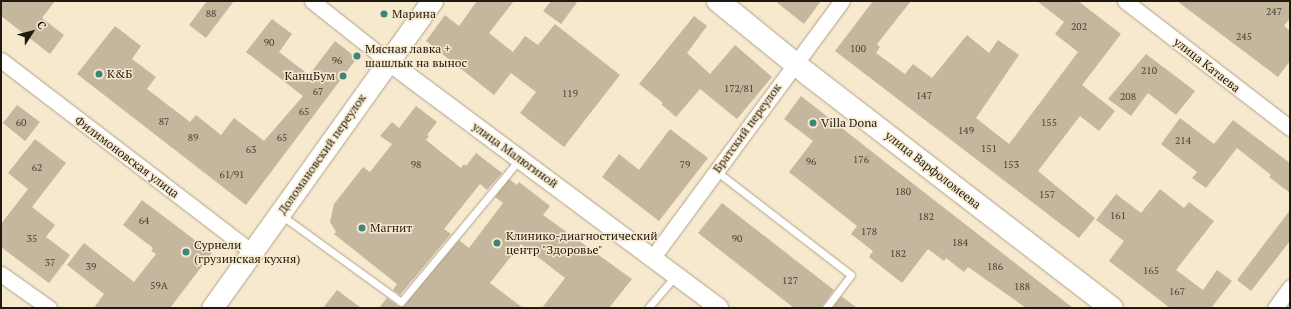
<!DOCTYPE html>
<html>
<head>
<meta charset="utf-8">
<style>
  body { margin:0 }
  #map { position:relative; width:1291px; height:309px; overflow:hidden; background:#f7e9ce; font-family:"PT Serif",serif }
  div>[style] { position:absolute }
  .building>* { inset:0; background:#c4b79d }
  .roads { filter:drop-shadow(0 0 1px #afa288) drop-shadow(0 0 1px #afa288) }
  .service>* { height:7px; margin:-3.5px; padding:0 3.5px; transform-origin:3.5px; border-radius:3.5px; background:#fff }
  .minor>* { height:15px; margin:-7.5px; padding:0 7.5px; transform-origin:7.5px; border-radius:7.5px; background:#fff }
  .tertiary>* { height:18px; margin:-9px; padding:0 9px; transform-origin:9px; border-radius:9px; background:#fff }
  .secondary>* { height:21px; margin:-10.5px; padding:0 10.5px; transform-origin:10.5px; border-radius:10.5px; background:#fff }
  .primary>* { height:22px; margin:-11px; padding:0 11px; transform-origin:11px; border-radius:11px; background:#fff }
  .dots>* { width:11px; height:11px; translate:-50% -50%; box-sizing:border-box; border:2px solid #f7e9ce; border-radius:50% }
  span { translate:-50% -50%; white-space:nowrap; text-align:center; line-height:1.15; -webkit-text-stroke:3px #f7e9ce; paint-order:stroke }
  .number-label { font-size:10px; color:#484133 }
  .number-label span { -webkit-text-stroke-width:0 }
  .poi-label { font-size:12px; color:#1f1a10 }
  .left { translate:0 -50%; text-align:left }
  .right { translate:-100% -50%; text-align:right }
  .street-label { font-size:12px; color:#1f1a10 }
  .frame { position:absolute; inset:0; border:2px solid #1f1a10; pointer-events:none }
  .north { position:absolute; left:12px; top:12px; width:40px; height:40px; -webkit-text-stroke:3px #f7e9ce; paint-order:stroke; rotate:54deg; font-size:11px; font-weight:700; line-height:16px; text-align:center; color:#1f1a10 }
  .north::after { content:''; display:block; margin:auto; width:14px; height:18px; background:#1f1a10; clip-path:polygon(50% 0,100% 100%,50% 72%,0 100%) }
</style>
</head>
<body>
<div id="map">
  <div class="building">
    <div style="clip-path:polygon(1px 1px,55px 1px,42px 18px,64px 35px,50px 54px,1px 16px)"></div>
    <div style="clip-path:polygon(207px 1px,234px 1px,206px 38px,189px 25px)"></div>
    <div style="clip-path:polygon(477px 1px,514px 1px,489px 33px,513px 52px,525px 36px,538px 45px,555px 24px,620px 75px,564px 147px,520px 113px,536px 92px,511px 73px,494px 95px,426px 41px,445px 15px,459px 26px)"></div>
    <div style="clip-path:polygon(551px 1px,578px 1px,561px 24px,543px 11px)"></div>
    <div style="clip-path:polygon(775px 1px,821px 1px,804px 24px)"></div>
    <div style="clip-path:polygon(873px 1px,911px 1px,877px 44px,880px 47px,876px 53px,905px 74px,913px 64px,932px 78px,967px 35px,989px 53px,998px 40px,1019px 55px,976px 118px,1009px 144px,1078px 52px,1055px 34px,1064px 22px,1037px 1px,1078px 1px,1121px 34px,1082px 85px,1115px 111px,1099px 131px,1080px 116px,1038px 171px,1095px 218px,1079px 238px,835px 51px)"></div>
    <div style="clip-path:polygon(1177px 1px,1290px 1px,1290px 18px,1284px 26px,1290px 31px,1290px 61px,1278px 77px)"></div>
    <div style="clip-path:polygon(694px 16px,707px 26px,687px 53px,710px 74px,735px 45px,772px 77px,737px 119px,700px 89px,676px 117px,661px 104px,663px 103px,639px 84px)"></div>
    <div style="clip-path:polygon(272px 19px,292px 34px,279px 52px,309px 75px,335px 41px,357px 58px,246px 205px,77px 74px,115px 26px,141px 46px,132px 59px,156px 77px,147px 89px,190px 122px,196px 115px,221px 135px,234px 118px,264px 141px,303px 96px,246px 52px)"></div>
    <div style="clip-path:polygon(1146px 54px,1195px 91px,1176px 115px,1148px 93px,1131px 116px,1108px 99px)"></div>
    <div style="clip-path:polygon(801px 96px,889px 165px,1073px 308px,1026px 308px,968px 267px,964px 272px,946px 258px,944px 261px,928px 249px,902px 283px,878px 264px,869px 257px,873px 251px,851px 234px,857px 226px,789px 172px,813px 141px,784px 119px)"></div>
    <div style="clip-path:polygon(17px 105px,40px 122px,25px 141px,3px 123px)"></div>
    <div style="clip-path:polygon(416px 106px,437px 122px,427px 135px,429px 136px,426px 140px,461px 168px,464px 164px,466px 166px,476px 153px,502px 173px,487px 190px,480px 184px,444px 229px,451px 234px,400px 295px,393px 290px,397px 284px,334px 234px,336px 232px,330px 222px,334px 204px,363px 167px,370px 172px,392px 144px,380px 136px,392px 122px,399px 128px)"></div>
    <div style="clip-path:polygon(1180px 118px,1214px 144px,1233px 120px,1290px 163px,1290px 193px,1269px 177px,1271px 175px,1237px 148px,1206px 188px,1192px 178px,1197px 172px,1161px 144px)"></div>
    <div style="clip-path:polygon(670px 129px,708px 158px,659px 221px,602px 177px,619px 154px,639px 170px)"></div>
    <div style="clip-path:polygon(35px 139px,66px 163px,32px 207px,55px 225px,46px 237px,70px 255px,49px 283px,1px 247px,1px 224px,28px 189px,8px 173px)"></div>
    <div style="clip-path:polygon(509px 179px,517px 185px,519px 182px,550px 206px,543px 215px,632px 279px,609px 308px,542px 308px,565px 278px,521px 244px,490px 283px,523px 308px,379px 308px,387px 298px,398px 306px,403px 306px,459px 240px,469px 248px,503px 203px,495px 197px)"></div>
    <div style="clip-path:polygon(1160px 189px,1184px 208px,1189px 202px,1214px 221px,1176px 270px,1203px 290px,1217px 270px,1232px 281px,1211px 308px,1170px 308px,1109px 261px,1124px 241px,1096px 220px,1116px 194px,1141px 213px)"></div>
    <div style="clip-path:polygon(142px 200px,212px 253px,170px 308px,94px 308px,104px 294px,67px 265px,84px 243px,134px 282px,156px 254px,151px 251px,153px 248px,123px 225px)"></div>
    <div style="clip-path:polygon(722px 203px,834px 290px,821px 308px,794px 308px,698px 233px)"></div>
    <div style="clip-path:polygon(1290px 210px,1290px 241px,1251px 291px,1237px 280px)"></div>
    <div style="clip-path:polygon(337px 290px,361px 308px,323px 308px)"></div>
    <div style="clip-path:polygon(841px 296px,857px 308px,832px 308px)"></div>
  </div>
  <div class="roads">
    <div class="service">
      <div style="left:716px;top:171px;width:170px;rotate:37.6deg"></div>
      <div style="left:851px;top:275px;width:41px;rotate:127.1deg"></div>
      <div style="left:281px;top:215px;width:148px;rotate:35.9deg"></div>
      <div style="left:401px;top:302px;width:185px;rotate:-50.3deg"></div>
      <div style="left:648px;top:308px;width:43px;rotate:-49.7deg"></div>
    </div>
    <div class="minor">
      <div style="left:312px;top:1px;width:97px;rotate:38.3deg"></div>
      <div style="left:1125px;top:1px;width:208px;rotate:37.6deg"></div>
      <div style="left:1px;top:60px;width:317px;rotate:37.4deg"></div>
      <div style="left:653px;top:257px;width:318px;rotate:-53.6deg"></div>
      <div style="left:1px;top:274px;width:59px;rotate:35.3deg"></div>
      <div style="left:1275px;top:308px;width:26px;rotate:-54deg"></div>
    </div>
    <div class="tertiary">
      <div style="left:388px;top:61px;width:413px;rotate:36.7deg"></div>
    </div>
    <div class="secondary">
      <div style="left:212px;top:308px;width:378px;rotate:-54.4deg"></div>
    </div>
    <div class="primary">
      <div style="left:718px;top:1px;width:117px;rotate:39.1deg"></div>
      <div style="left:809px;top:75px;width:382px;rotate:37.6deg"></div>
    </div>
  </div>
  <div class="dots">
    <div style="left:384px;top:14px;background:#3e847a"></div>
    <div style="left:357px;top:56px;background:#3e847a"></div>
    <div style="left:99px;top:74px;background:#3e847a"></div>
    <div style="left:343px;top:76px;background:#3e847a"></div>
    <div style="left:813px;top:123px;background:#3e847a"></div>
    <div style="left:362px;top:228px;background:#3e847a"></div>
    <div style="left:497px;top:243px;background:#3e847a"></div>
    <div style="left:186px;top:252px;background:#3e847a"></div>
  </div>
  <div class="number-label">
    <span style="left:1274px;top:12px">247</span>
    <span style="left:211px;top:14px">88</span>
    <span style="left:1079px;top:27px">202</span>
    <span style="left:1244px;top:37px">245</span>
    <span style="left:269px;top:43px">90</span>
    <span style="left:858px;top:49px">100</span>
    <span style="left:337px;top:61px">96</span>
    <span style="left:1149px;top:71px">210</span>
    <span style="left:739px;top:89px">172/81</span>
    <span style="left:318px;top:92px">67</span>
    <span style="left:570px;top:94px">119</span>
    <span style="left:924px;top:96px">147</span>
    <span style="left:1128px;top:97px">208</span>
    <span style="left:304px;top:112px">65</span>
    <span style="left:164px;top:122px">87</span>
    <span style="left:21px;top:123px">60</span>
    <span style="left:1049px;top:123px">155</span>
    <span style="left:966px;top:131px">149</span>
    <span style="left:193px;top:138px">89</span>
    <span style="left:282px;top:138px">65</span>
    <span style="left:1183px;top:141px">214</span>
    <span style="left:989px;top:149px">151</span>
    <span style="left:251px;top:150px">63</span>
    <span style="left:861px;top:160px">176</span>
    <span style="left:811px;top:162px">96</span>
    <span style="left:416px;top:165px">98</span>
    <span style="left:685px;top:165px">79</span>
    <span style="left:1011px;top:165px">153</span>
    <span style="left:37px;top:168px">62</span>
    <span style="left:232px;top:175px">61/91</span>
    <span style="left:903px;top:192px">180</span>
    <span style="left:1047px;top:195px">157</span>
    <span style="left:1118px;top:216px">161</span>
    <span style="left:926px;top:217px">182</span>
    <span style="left:144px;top:221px">64</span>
    <span style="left:869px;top:232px">178</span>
    <span style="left:32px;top:239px">35</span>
    <span style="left:737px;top:239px">90</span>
    <span style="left:960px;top:243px">184</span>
    <span style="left:898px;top:254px">182</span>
    <span style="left:50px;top:263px">37</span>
    <span style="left:91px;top:267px">39</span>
    <span style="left:995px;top:267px">186</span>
    <span style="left:1151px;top:271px">165</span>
    <span style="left:790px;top:281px">127</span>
    <span style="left:159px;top:286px">59А</span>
    <span style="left:1022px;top:287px">188</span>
    <span style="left:1177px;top:292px">167</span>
  </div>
  <div class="poi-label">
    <span class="left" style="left:392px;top:14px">Марина</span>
    <span class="left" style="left:365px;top:56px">Мясная лавка +<br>шашлык на вынос</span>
    <span class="left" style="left:107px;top:74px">К&amp;Б</span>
    <span class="right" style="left:335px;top:76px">КанцБум</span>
    <span class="left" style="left:821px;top:123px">Villa Dona</span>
    <span class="left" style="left:370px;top:228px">Магнит</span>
    <span class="left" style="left:506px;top:243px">Клинико-диагностический<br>центр "Здоровье"</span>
    <span class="left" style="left:194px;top:252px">Сурнели<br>(грузинская кухня)</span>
  </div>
  <div class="street-label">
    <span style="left:1207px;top:65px;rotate:38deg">улица Катаева</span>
    <span style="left:747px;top:128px;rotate:-54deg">Братский переулок</span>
    <span style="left:322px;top:154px;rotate:-55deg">Доломановский переулок</span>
    <span style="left:515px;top:155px;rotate:36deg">улица Малюгиной</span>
    <span style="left:127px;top:157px;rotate:37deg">Филимоновская улица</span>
    <span style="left:933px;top:170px;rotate:38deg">улица Варфоломеева</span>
  </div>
  <div class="frame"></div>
  <div class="north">С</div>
</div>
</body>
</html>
